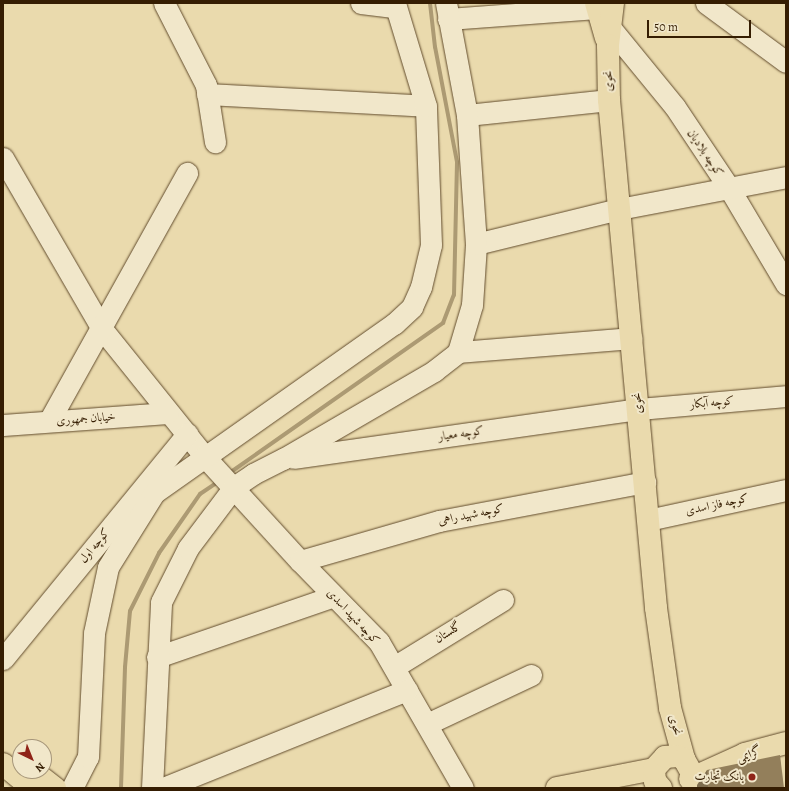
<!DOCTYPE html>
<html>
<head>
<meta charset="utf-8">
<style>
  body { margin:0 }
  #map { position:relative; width:789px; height:791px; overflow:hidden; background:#eadaad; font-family:Alegreya,Amiri,serif }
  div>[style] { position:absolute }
  .stream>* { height:4px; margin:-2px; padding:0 2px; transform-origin:2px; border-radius:2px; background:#ac9a73 }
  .roads { filter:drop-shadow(0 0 1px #624c2d) drop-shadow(0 0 1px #624c2d) }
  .minor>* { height:21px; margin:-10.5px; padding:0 10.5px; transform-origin:10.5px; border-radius:10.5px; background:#f1e7ca }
  .major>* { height:22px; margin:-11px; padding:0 11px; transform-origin:11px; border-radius:11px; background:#eadaad }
  .wall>* { inset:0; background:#7e6d4e }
  .building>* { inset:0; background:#937f5b }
  .dots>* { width:11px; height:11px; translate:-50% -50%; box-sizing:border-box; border:2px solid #f1e7ca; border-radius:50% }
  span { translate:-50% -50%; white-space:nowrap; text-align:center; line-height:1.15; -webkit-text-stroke:4px #f1e7ca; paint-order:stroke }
  .street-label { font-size:12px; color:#351d02 }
  .poi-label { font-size:12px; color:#351d02 }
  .right { translate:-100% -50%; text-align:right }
  .frame { position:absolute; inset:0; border:4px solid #351d02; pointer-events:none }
  .north { position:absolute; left:12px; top:739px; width:40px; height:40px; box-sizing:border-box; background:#f1e7ca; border:1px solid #a6967a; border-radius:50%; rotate:137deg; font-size:11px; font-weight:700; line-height:16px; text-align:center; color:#351d02 }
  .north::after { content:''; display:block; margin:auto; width:14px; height:18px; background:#8f2418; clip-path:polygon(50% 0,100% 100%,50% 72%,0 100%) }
  .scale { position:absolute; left:647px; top:20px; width:104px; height:18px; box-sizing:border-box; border:2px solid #351d02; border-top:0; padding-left:5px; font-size:12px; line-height:14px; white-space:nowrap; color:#351d02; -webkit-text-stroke:3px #f1e7ca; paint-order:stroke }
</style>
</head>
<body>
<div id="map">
  <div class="stream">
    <div style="left:228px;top:474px;width:263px;rotate:-35.1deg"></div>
    <div style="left:443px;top:323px;width:30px;rotate:-69deg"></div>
    <div style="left:454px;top:295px;width:133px;rotate:-88.7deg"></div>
    <div style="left:457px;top:162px;width:117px;rotate:-100.8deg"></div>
    <div style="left:435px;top:47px;width:44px;rotate:-96.5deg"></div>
    <div style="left:121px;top:788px;width:121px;rotate:-88.1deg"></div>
    <div style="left:125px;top:667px;width:56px;rotate:-84.9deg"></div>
    <div style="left:130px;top:611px;width:65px;rotate:-63.4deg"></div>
    <div style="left:159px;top:553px;width:72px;rotate:-55.2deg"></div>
    <div style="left:200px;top:494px;width:23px;rotate:-34deg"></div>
  </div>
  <div class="roads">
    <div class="minor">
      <div style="left:164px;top:3px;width:92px;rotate:62.9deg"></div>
      <div style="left:206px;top:85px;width:58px;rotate:81deg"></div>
      <div style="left:361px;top:3px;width:35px;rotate:7deg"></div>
      <div style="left:706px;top:3px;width:99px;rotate:36.4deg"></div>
      <div style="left:448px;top:19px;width:149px;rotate:-4.2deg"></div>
      <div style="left:612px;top:30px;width:99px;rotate:50.7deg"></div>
      <div style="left:675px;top:107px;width:97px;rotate:56.3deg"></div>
      <div style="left:729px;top:188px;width:112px;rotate:59.3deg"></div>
      <div style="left:207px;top:94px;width:219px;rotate:3.1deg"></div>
      <div style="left:467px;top:115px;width:143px;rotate:-6deg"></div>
      <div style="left:3px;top:158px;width:198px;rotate:59.9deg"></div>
      <div style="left:102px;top:329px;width:163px;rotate:51.2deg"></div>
      <div style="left:204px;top:456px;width:142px;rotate:47.6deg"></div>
      <div style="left:300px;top:561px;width:113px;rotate:45.7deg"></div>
      <div style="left:379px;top:642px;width:168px;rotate:60.1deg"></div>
      <div style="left:476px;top:244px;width:147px;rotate:-13.8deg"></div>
      <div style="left:619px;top:209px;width:170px;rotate:-10.8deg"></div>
      <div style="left:458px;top:352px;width:174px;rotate:-4.6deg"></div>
      <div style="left:49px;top:421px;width:284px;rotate:-60.9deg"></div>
      <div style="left:3px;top:425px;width:165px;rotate:-4.2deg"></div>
      <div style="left:294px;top:458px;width:347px;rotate:-8.1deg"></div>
      <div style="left:638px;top:409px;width:149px;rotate:-5deg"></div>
      <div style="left:648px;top:520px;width:141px;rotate:-12.3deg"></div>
      <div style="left:300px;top:561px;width:145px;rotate:-16.1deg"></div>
      <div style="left:439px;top:521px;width:210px;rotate:-10.7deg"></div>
      <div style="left:157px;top:657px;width:187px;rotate:-19deg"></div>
      <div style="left:3px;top:659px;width:291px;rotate:-50.7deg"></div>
      <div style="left:394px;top:667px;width:128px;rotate:-31.6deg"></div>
      <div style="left:427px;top:724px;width:115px;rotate:-25.2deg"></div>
      <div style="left:72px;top:788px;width:35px;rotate:-63deg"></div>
      <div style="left:88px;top:757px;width:124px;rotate:-87.2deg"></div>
      <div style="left:94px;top:633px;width:67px;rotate:-78deg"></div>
      <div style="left:108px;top:567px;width:87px;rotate:-58.1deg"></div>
      <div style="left:154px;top:493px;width:294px;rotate:-35.2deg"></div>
      <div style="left:394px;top:324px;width:25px;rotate:-43deg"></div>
      <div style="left:412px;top:307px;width:22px;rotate:-66deg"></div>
      <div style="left:421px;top:287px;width:43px;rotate:-76.6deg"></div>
      <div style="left:431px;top:245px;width:139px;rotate:-92.1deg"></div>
      <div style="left:426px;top:106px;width:108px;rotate:-106.8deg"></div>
      <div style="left:152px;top:788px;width:186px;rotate:-87.2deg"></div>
      <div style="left:161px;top:602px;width:60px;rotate:-63.4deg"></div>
      <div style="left:188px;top:548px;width:76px;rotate:-53deg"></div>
      <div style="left:234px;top:487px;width:23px;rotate:-34deg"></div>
      <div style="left:253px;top:474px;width:34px;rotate:-27deg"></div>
      <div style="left:283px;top:459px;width:175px;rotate:-30.2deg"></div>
      <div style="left:434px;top:371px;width:31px;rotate:-38deg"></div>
      <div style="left:458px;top:352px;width:49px;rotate:-73.4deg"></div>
      <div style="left:472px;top:305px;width:61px;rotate:-86.2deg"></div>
      <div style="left:476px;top:244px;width:129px;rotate:-94deg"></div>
      <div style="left:467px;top:115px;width:114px;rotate:-100.6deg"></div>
      <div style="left:163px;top:788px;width:263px;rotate:-21.9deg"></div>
    </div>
    <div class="major">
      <div style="left:596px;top:3px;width:36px;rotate:74deg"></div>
      <div style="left:613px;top:3px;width:42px;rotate:96.8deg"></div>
      <div style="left:608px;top:45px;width:55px;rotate:89deg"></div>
      <div style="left:609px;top:100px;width:510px;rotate:84.71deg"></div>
      <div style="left:656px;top:608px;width:101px;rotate:82deg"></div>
      <div style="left:670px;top:708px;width:53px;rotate:74.6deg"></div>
      <div style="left:3px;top:764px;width:38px;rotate:40deg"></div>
      <div style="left:33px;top:771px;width:28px;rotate:38deg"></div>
      <div style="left:690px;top:779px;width:60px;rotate:-24.4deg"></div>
      <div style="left:745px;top:754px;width:42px;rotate:-15deg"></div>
      <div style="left:557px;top:788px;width:99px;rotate:-11.1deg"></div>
      <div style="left:661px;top:788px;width:9px;rotate:-131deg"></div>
      <div style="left:655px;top:781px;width:12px;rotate:-95deg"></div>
      <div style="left:654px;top:769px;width:16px;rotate:-47deg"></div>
      <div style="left:665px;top:757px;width:13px;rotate:-4deg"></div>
      <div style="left:678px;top:756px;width:7px;rotate:27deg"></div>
      <div style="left:684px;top:759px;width:13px;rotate:61deg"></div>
    </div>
  </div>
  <div class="wall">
    <div style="clip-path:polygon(707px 770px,784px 788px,697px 788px,697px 785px)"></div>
  </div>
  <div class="building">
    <div style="clip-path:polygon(780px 755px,784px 788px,708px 788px,707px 770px)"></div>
  </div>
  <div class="dots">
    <div style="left:752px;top:777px;background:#8f2418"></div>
  </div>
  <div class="street-label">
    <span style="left:609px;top:81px;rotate:-90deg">نحوی</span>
    <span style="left:705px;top:153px;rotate:56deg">کوچه بلادیان</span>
    <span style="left:638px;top:403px;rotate:-95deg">نحوی</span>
    <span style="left:712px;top:403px;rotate:-5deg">کوچه آبکار</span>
    <span style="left:86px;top:419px;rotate:-4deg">خیابان جمهوری</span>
    <span style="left:461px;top:434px;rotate:-8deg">کوچه معیار</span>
    <span style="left:717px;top:505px;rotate:-12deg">کوچه فاز اسدی</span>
    <span style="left:471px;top:515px;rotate:-11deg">کوچه شهید راهی</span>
    <span style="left:95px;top:546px;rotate:-51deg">کوچه اول</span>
    <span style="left:353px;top:617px;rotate:47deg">کوچه شهید اسدی</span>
    <span style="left:448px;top:633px;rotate:-32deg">گلستان</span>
    <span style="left:675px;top:725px;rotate:75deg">نحوی</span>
    <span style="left:749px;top:755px;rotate:-19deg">گرایمی</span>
  </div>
  <div class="poi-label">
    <span class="right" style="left:744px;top:777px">بانک تجارت</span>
  </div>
  <div class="frame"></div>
  <div class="north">N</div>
  <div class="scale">50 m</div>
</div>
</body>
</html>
